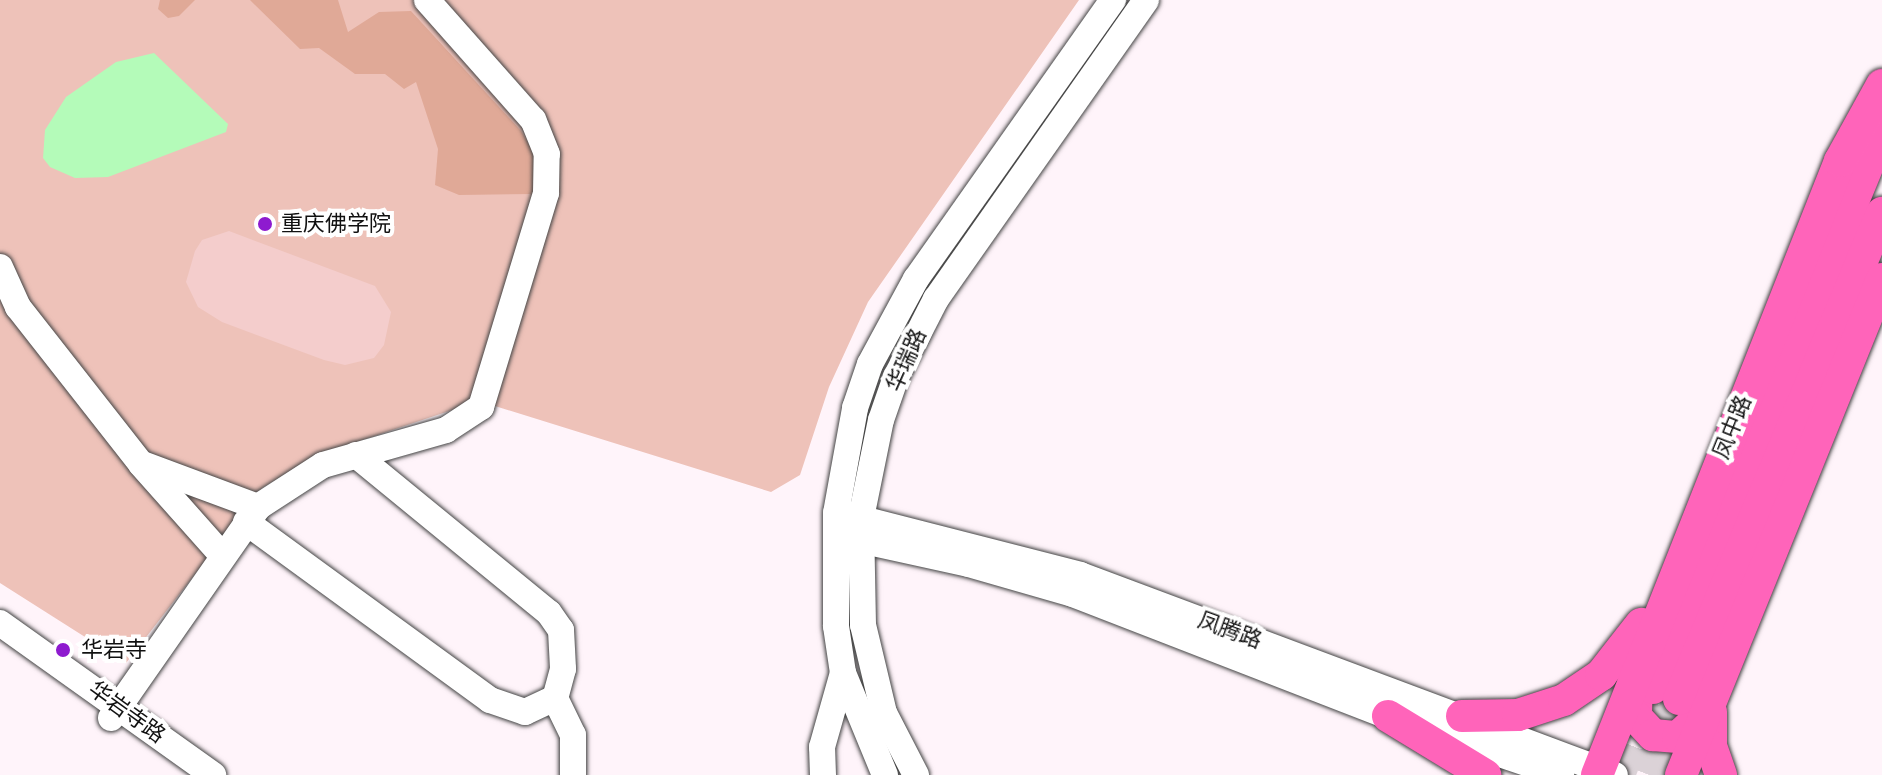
<!DOCTYPE html>
<html>
<head>
<meta charset="utf-8">
<style>
  body { margin:0 }
  #map { position:relative; width:1882px; height:775px; overflow:hidden; background:#fff4fa; font-family:Merriweather,"Noto Sans SC",serif }
  div>[style] { position:absolute }
  .green>* { inset:0; background:#eec2b9 }
  .forest>* { inset:0; background:#e0a997 }
  .pitch>* { inset:0; background:#f4cdcc }
  .water>* { inset:0; background:#b4fbb9 }
  .major-tunnel>* { height:32px; margin-top:-16px; transform-origin:0; background:repeating-linear-gradient(90deg,#dbd2d7 0 32px,transparent 0 48px) }
  .roads { filter:drop-shadow(0 0 2px #444) drop-shadow(0 0 2px #444) }
  .minor>* { height:26px; margin:-13px; padding:0 13px; transform-origin:13px; border-radius:13px; background:#fff }
  .major>* { height:32px; margin:-16px; padding:0 16px; transform-origin:16px; border-radius:16px; background:#ff64ba }
  .dots>* { width:22px; height:22px; translate:-50% -50%; box-sizing:border-box; border:4px solid #fff; border-radius:50% }
  span { translate:-50% -50%; white-space:nowrap; text-align:center; line-height:1.15; -webkit-text-stroke:8px #fff; paint-order:stroke }
  .poi-label { font-size:22px; color:#111 }
  .left { translate:0 -50%; text-align:left }
  .street-label { font-size:22px; color:#111 }
</style>
</head>
<body>
<div id="map">
  <div class="green">
    <div style="clip-path:polygon(0 0,1079px 0,868px 302px,829px 387px,800px 475px,771px 492px,479px 401px,315px 456px,262px 488px,126px 663px,0 583px)"></div>
  </div>
  <div class="forest">
    <div style="clip-path:polygon(160px 0,195px 0,179px 16px,168px 18px,158px 9px)"></div>
    <div style="clip-path:polygon(250px 0,338px 0,348px 32px,379px 12px,411px 11px,521px 131px,535px 155px,535px 194px,459px 195px,435px 185px,438px 149px,416px 82px,404px 89px,385px 74px,355px 74px,319px 48px,300px 49px)"></div>
  </div>
  <div class="pitch">
    <div style="clip-path:polygon(229px 231px,375px 286px,391px 312px,384px 345px,374px 358px,345px 365px,324px 360px,222px 322px,198px 307px,186px 282px,195px 251px,202px 240px)"></div>
  </div>
  <div class="water">
    <div style="clip-path:polygon(154px 53px,228px 124px,226px 132px,108px 177px,75px 178px,50px 167px,43px 158px,45px 130px,66px 97px,116px 62px)"></div>
  </div>
  <div class="major-tunnel">
    <div style="left:1619px;top:775px;width:82px;rotate:-68.5deg"></div>
    <div style="left:1649px;top:775px;width:82px;rotate:-68.5deg"></div>
  </div>
  <div class="roads">
    <div class="minor">
      <div style="left:0;top:267px;width:44px;rotate:65.8deg"></div>
      <div style="left:18px;top:307px;width:199px;rotate:51.9deg"></div>
      <div style="left:141px;top:464px;width:120px;rotate:48.4deg"></div>
      <div style="left:356px;top:455px;width:249px;rotate:39.3deg"></div>
      <div style="left:549px;top:613px;width:21px;rotate:55deg"></div>
      <div style="left:561px;top:630px;width:39px;rotate:87deg"></div>
      <div style="left:563px;top:669px;width:30px;rotate:105deg"></div>
      <div style="left:555px;top:698px;width:41px;rotate:64.1deg"></div>
      <div style="left:573px;top:735px;width:40px;rotate:90deg"></div>
      <div style="left:145px;top:465px;width:121px;rotate:20.4deg"></div>
      <div style="left:847px;top:515px;width:241px;rotate:14.4deg"></div>
      <div style="left:1080px;top:575px;width:571px;rotate:20.5deg"></div>
      <div style="left:246px;top:522px;width:302px;rotate:36.1deg"></div>
      <div style="left:490px;top:700px;width:37px;rotate:19deg"></div>
      <div style="left:525px;top:712px;width:33px;rotate:-25deg"></div>
      <div style="left:846px;top:537px;width:126px;rotate:12.4deg"></div>
      <div style="left:969px;top:564px;width:108px;rotate:16.1deg"></div>
      <div style="left:1073px;top:594px;width:338px;rotate:21.2deg"></div>
      <div style="left:1388px;top:716px;width:183px;rotate:18.8deg"></div>
      <div style="left:0;top:623px;width:262px;rotate:35.5deg"></div>
      <div style="left:111px;top:718px;width:257px;rotate:-55.1deg"></div>
      <div style="left:258px;top:507px;width:77px;rotate:-32.9deg"></div>
      <div style="left:323px;top:465px;width:128px;rotate:-15.9deg"></div>
      <div style="left:446px;top:430px;width:42px;rotate:-33.3deg"></div>
      <div style="left:481px;top:407px;width:224px;rotate:-73.1deg"></div>
      <div style="left:546px;top:193px;width:39px;rotate:-89deg"></div>
      <div style="left:547px;top:154px;width:37px;rotate:-112deg"></div>
      <div style="left:533px;top:120px;width:160px;rotate:-131.5deg"></div>
      <div style="left:823px;top:775px;width:28px;rotate:-92deg"></div>
      <div style="left:822px;top:747px;width:77px;rotate:-74.2deg"></div>
      <div style="left:885px;top:775px;width:110px;rotate:-112.4deg"></div>
      <div style="left:843px;top:673px;width:48px;rotate:-98.5deg"></div>
      <div style="left:836px;top:626px;width:113px;rotate:-90deg"></div>
      <div style="left:836px;top:513px;width:107px;rotate:-79.7deg"></div>
      <div style="left:855px;top:408px;width:46px;rotate:-71.2deg"></div>
      <div style="left:870px;top:364px;width:97px;rotate:-61.6deg"></div>
      <div style="left:916px;top:279px;width:342px;rotate:-54.8deg"></div>
      <div style="left:916px;top:775px;width:70px;rotate:-117.3deg"></div>
      <div style="left:884px;top:713px;width:90px;rotate:-103.4deg"></div>
      <div style="left:863px;top:625px;width:107px;rotate:-91.1deg"></div>
      <div style="left:861px;top:518px;width:100px;rotate:-78.5deg"></div>
      <div style="left:881px;top:420px;width:46px;rotate:-70.8deg"></div>
      <div style="left:896px;top:377px;width:88px;rotate:-62.9deg"></div>
      <div style="left:936px;top:299px;width:365px;rotate:-54.9deg"></div>
    </div>
    <div class="major">
      <div style="left:1637px;top:684px;width:33px;rotate:92deg"></div>
      <div style="left:1636px;top:717px;width:25px;rotate:47deg"></div>
      <div style="left:1653px;top:735px;width:25px;rotate:5deg"></div>
      <div style="left:1678px;top:737px;width:37px;rotate:-43deg"></div>
      <div style="left:1653px;top:688px;width:602px;rotate:-67.65deg"></div>
      <div style="left:1679px;top:699px;width:527px;rotate:-67.33deg"></div>
      <div style="left:1711px;top:712px;width:34px;rotate:90deg"></div>
      <div style="left:1711px;top:746px;width:31px;rotate:71deg"></div>
      <div style="left:1388px;top:716px;width:114px;rotate:31.3deg"></div>
      <div style="left:1462px;top:716px;width:56px;rotate:-1deg"></div>
      <div style="left:1518px;top:715px;width:48px;rotate:-18.1deg"></div>
      <div style="left:1564px;top:700px;width:45px;rotate:-34deg"></div>
      <div style="left:1601px;top:675px;width:65px;rotate:-51.9deg"></div>
      <div style="left:1597px;top:775px;width:660px;rotate:-68.41deg"></div>
      <div style="left:1840px;top:161px;width:87px;rotate:-61.1deg"></div>
      <div style="left:1681px;top:775px;width:535px;rotate:-67.94deg"></div>
    </div>
  </div>
  <div class="dots">
    <div style="left:265px;top:224px;background:#8e1bcf"></div>
    <div style="left:63px;top:650px;background:#8e1bcf"></div>
  </div>
  <div class="poi-label">
    <span class="left" style="left:281px;top:224px">重庆佛学院</span>
    <span class="left" style="left:81px;top:650px">华岩寺</span>
  </div>
  <div class="street-label">
    <span style="left:906px;top:360px;rotate:-66deg">华瑞路</span>
    <span style="left:1732px;top:427px;rotate:-68deg">凤中路</span>
    <span style="left:1230px;top:630px;rotate:20deg">凤腾路</span>
    <span style="left:127px;top:712px;rotate:36deg">华岩寺路</span>
  </div>
</div>
</body>
</html>
